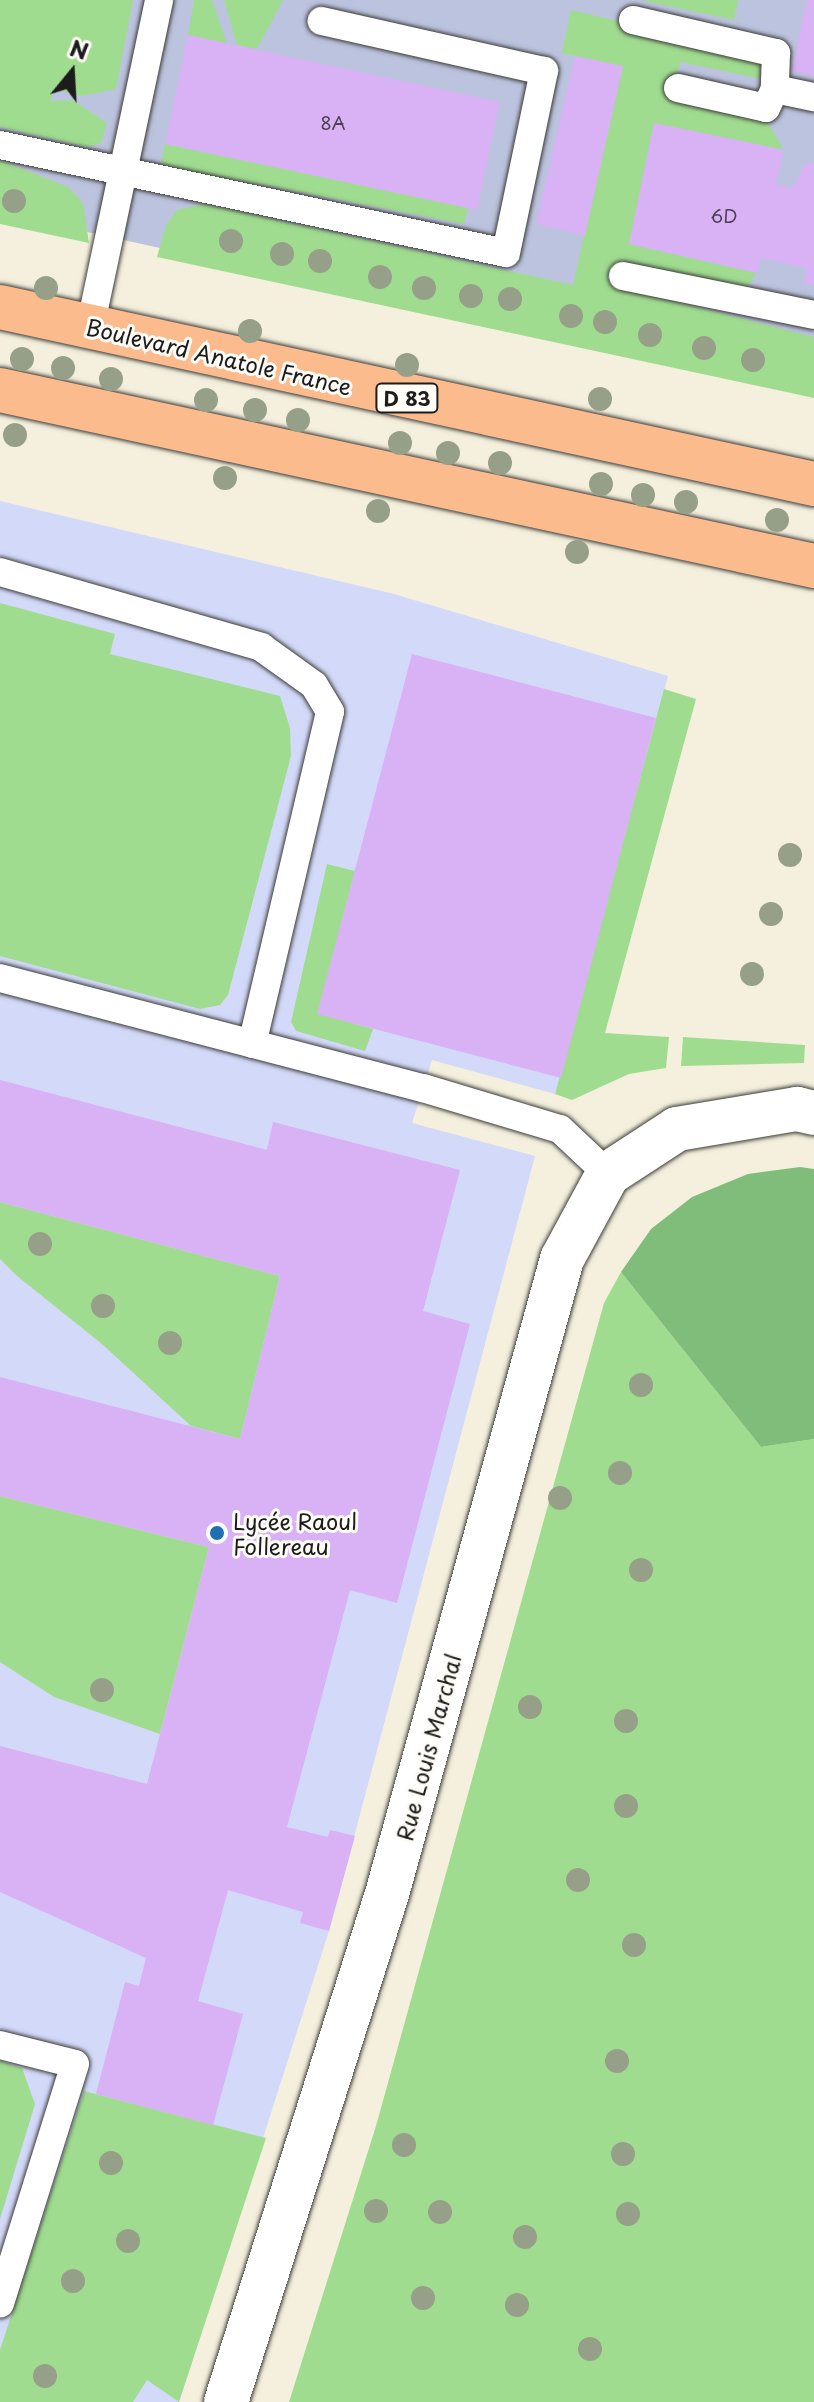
<!DOCTYPE html>
<html>
<head>
<meta charset="utf-8">
<style>
  body { margin:0 }
  #map { position:relative; width:814px; height:2402px; overflow:hidden; background:#f4f0dd; font-family:"Playpen Sans",sans-serif }
  div>[style] { position:absolute }
  .built>* { inset:0; background:#d3d9f9 }
  .industrial>* { inset:0; background:#bcc3de }
  .green>* { inset:0; background:#a0dc90 }
  .forest>* { inset:0; background:#80bc7a }
  .building>* { inset:0; background:#d9b1f5 }
  .roads { filter:drop-shadow(0 0 2px #3c3c39) drop-shadow(0 0 2px #3c3c39) }
  .lane>* { height:28px; margin:-14px; padding:0 14px; transform-origin:14px; border-radius:14px; background:#fff }
  .street>* { height:44px; margin:-22px; padding:0 22px; transform-origin:22px; border-radius:22px; background:#fff }
  .primary>* { height:44px; margin:-22px; padding:0 22px; transform-origin:22px; border-radius:22px; background:#fbbb8c }
  .trees>* { width:24px; height:24px; margin:-12px; border-radius:50%; background:#96a089 }
  .dots>* { width:22px; height:22px; translate:-50% -50%; box-sizing:border-box; border:4px solid #fdfcf7; border-radius:50% }
  span { translate:-50% -50%; white-space:nowrap; text-align:center; line-height:1.15; -webkit-text-stroke:6px #fdfcf7; paint-order:stroke }
  .number-label { font-size:18px; color:#4b4152 }
  .number-label span { -webkit-text-stroke-width:0 }
  .shield-label span { padding:2px 6px; background:#fdfcf7; border:2px solid; border-radius:6px; -webkit-text-stroke-width:0 }
  .shield-label { font-size:20px; color:#1c1c1c; font-weight:700 }
  .street-label { font-size:22px; color:#1c1c1c }
  .poi-label { font-size:22px; color:#1c1c1c }
  .left { translate:0 -50%; text-align:left }
  .north { position:absolute; left:32px; top:32px; width:80px; height:80px; -webkit-text-stroke:6px #fdfcf7; paint-order:stroke; rotate:18deg; font-size:22px; font-weight:700; line-height:32px; text-align:center; color:#1c1c1c }
  .north::after { content:''; display:block; margin:auto; width:28px; height:36px; background:#1c1c1c; clip-path:polygon(50% 0,100% 100%,50% 72%,0 100%) }
</style>
</head>
<body>
<div id="map">
  <div class="built">
    <div style="clip-path:polygon(0 501px,394px 594px,668px 676px,555px 1094px,432px 1060px,412px 1123px,535px 1156px,329px 1931px,179px 2402px,0 2402px)"></div>
  </div>
  <div class="industrial">
    <div style="clip-path:polygon(0 0,814px 0,814px 391px,0 213px)"></div>
  </div>
  <div class="green">
    <div style="clip-path:polygon(0 0,133px 0,116px 89px,81px 96px,53px 89px,51px 101px,73px 100px,107px 123px,101px 143px,88px 147px,0 127px)"></div>
    <div style="clip-path:polygon(194px 0,212px 0,227px 44px,188px 35px)"></div>
    <div style="clip-path:polygon(224px 0,283px 0,257px 49px,237px 45px)"></div>
    <div style="clip-path:polygon(640px 0,738px 0,734px 20px)"></div>
    <div style="clip-path:polygon(571px 10px,759px 54px,765px 60px,761px 79px,680px 62px,673px 94px,767px 121px,784px 150px,654px 123px,629px 244px,757px 273px,748px 285px,738px 288px,621px 262px,615px 286px,814px 337px,814px 398px,157px 257px,166px 225px,177px 210px,205px 204px,573px 285px,622px 66px,562px 53px)"></div>
    <div style="clip-path:polygon(165px 144px,468px 208px,464px 224px,180px 169px,161px 163px)"></div>
    <div style="clip-path:polygon(0 160px,68px 187px,83px 203px,89px 243px,0 224px)"></div>
    <div style="clip-path:polygon(0 603px,115px 634px,110px 654px,280px 696px,290px 728px,291px 756px,228px 995px,220px 1005px,200px 1009px,0 956px)"></div>
    <div style="clip-path:polygon(664px 689px,696px 699px,605px 1033px,669px 1037px,666px 1068px,629px 1074px,572px 1100px,555px 1094px)"></div>
    <div style="clip-path:polygon(327px 864px,355px 871px,318px 1013px,373px 1029px,365px 1051px,296px 1031px,291px 1022px)"></div>
    <div style="clip-path:polygon(683px 1037px,805px 1045px,804px 1063px,681px 1066px)"></div>
    <div style="clip-path:polygon(0 1202px,280px 1276px,240px 1439px,191px 1426px,102px 1344px,17px 1276px,0 1259px)"></div>
    <div style="clip-path:polygon(621px 1272px,761px 1447px,814px 1439px,814px 2402px,289px 2402px,376px 2126px,604px 1303px)"></div>
    <div style="clip-path:polygon(0 1496px,209px 1547px,160px 1734px,54px 1697px,0 1662px)"></div>
    <div style="clip-path:polygon(0 2061px,22px 2068px,35px 2104px,0 2219px)"></div>
    <div style="clip-path:polygon(84px 2091px,266px 2138px,179px 2402px,147px 2380px,133px 2402px,0 2402px,0 2350px)"></div>
  </div>
  <div class="forest">
    <div style="clip-path:polygon(800px 1167px,814px 1169px,814px 1439px,761px 1447px,621px 1272px,651px 1229px,692px 1197px,748px 1174px)"></div>
  </div>
  <div class="building">
    <div style="clip-path:polygon(807px 0,814px 0,814px 76px,792px 71px)"></div>
    <div style="clip-path:polygon(188px 35px,500px 102px,477px 210px,165px 144px)"></div>
    <div style="clip-path:polygon(575px 56px,623px 66px,585px 235px,536px 224px)"></div>
    <div style="clip-path:polygon(654px 123px,784px 150px,776px 184px,793px 188px,804px 165px,814px 162px,814px 285px,804px 283px,806px 268px,783px 263px,761px 258px,757px 273px,629px 244px)"></div>
    <div style="clip-path:polygon(412px 654px,656px 718px,561px 1078px,317px 1014px)"></div>
    <div style="clip-path:polygon(0 1080px,267px 1150px,273px 1122px,460px 1170px,423px 1311px,470px 1324px,397px 1603px,350px 1590px,287px 1827px,328px 1837px,330px 1830px,355px 1836px,329px 1931px,300px 1923px,303px 1912px,228px 1890px,198px 2001px,243px 2014px,213px 2125px,96px 2094px,125px 1982px,139px 1986px,146px 1958px,0 1892px,0 1746px,147px 1784px,209px 1547px,0 1496px,0 1377px,240px 1439px,280px 1276px,0 1202px)"></div>
  </div>
  <div class="roads">
    <div class="lane">
      <div style="left:633px;top:20px;width:147px;rotate:13deg"></div>
      <div style="left:776px;top:53px;width:36px;rotate:92deg"></div>
      <div style="left:775px;top:89px;width:40px;rotate:12deg"></div>
      <div style="left:678px;top:88px;width:90px;rotate:12.8deg"></div>
      <div style="left:766px;top:108px;width:21px;rotate:-65deg"></div>
      <div style="left:0;top:145px;width:517px;rotate:12.05deg"></div>
      <div style="left:506px;top:253px;width:186px;rotate:-78.2deg"></div>
      <div style="left:544px;top:71px;width:228px;rotate:-167.3deg"></div>
      <div style="left:623px;top:276px;width:195px;rotate:11.5deg"></div>
      <div style="left:90px;top:328px;width:335px;rotate:-78.1deg"></div>
      <div style="left:0;top:572px;width:272px;rotate:16deg"></div>
      <div style="left:261px;top:647px;width:65px;rotate:35.6deg"></div>
      <div style="left:314px;top:685px;width:31px;rotate:59deg"></div>
      <div style="left:330px;top:712px;width:341px;rotate:103.2deg"></div>
      <div style="left:0;top:978px;width:437px;rotate:14.6deg"></div>
      <div style="left:423px;top:1088px;width:143px;rotate:16.7deg"></div>
      <div style="left:560px;top:1129px;width:66px;rotate:43.2deg"></div>
      <div style="left:0;top:2045px;width:77px;rotate:14.2deg"></div>
      <div style="left:75px;top:2064px;width:251px;rotate:107.4deg"></div>
    </div>
    <div class="street">
      <div style="left:226px;top:2402px;width:533px;rotate:-72.42deg"></div>
      <div style="left:387px;top:1894px;width:659px;rotate:-74.59deg"></div>
      <div style="left:562px;top:1259px;width:97px;rotate:-61.6deg"></div>
      <div style="left:608px;top:1174px;width:82px;rotate:-33.1deg"></div>
      <div style="left:677px;top:1129px;width:122px;rotate:-9.5deg"></div>
      <div style="left:797px;top:1109px;width:17px;rotate:13deg"></div>
    </div>
    <div class="primary">
      <div style="left:0;top:307px;width:833px;rotate:12.27deg"></div>
      <div style="left:0;top:390px;width:833px;rotate:12.2deg"></div>
    </div>
  </div>
  <div class="trees">
    <div style="left:14px;top:201px"></div>
    <div style="left:231px;top:241px"></div>
    <div style="left:282px;top:254px"></div>
    <div style="left:320px;top:261px"></div>
    <div style="left:380px;top:277px"></div>
    <div style="left:46px;top:288px"></div>
    <div style="left:424px;top:288px"></div>
    <div style="left:471px;top:296px"></div>
    <div style="left:510px;top:299px"></div>
    <div style="left:571px;top:316px"></div>
    <div style="left:605px;top:322px"></div>
    <div style="left:250px;top:331px"></div>
    <div style="left:650px;top:335px"></div>
    <div style="left:704px;top:348px"></div>
    <div style="left:22px;top:359px"></div>
    <div style="left:753px;top:360px"></div>
    <div style="left:407px;top:365px"></div>
    <div style="left:63px;top:368px"></div>
    <div style="left:111px;top:379px"></div>
    <div style="left:600px;top:399px"></div>
    <div style="left:206px;top:400px"></div>
    <div style="left:255px;top:410px"></div>
    <div style="left:298px;top:420px"></div>
    <div style="left:15px;top:435px"></div>
    <div style="left:400px;top:443px"></div>
    <div style="left:448px;top:453px"></div>
    <div style="left:500px;top:463px"></div>
    <div style="left:225px;top:478px"></div>
    <div style="left:601px;top:484px"></div>
    <div style="left:643px;top:495px"></div>
    <div style="left:686px;top:502px"></div>
    <div style="left:378px;top:511px"></div>
    <div style="left:777px;top:520px"></div>
    <div style="left:577px;top:552px"></div>
    <div style="left:790px;top:855px"></div>
    <div style="left:771px;top:914px"></div>
    <div style="left:752px;top:974px"></div>
    <div style="left:40px;top:1244px"></div>
    <div style="left:103px;top:1306px"></div>
    <div style="left:170px;top:1343px"></div>
    <div style="left:641px;top:1385px"></div>
    <div style="left:620px;top:1473px"></div>
    <div style="left:560px;top:1498px"></div>
    <div style="left:641px;top:1570px"></div>
    <div style="left:102px;top:1690px"></div>
    <div style="left:530px;top:1707px"></div>
    <div style="left:626px;top:1721px"></div>
    <div style="left:626px;top:1806px"></div>
    <div style="left:578px;top:1880px"></div>
    <div style="left:634px;top:1945px"></div>
    <div style="left:617px;top:2061px"></div>
    <div style="left:404px;top:2145px"></div>
    <div style="left:623px;top:2154px"></div>
    <div style="left:111px;top:2163px"></div>
    <div style="left:376px;top:2211px"></div>
    <div style="left:440px;top:2212px"></div>
    <div style="left:628px;top:2214px"></div>
    <div style="left:525px;top:2237px"></div>
    <div style="left:128px;top:2241px"></div>
    <div style="left:73px;top:2281px"></div>
    <div style="left:423px;top:2298px"></div>
    <div style="left:517px;top:2305px"></div>
    <div style="left:590px;top:2349px"></div>
    <div style="left:45px;top:2376px"></div>
  </div>
  <div class="dots">
    <div style="left:217px;top:1533px;background:#1f6fb2"></div>
  </div>
  <div class="number-label">
    <span style="left:333px;top:123px">8A</span>
    <span style="left:724px;top:216px">6D</span>
  </div>
  <div class="shield-label">
    <span style="left:407px;top:398px">D 83</span>
  </div>
  <div class="street-label">
    <span style="left:219px;top:356px;rotate:13deg">Boulevard Anatole France</span>
    <span style="left:428px;top:1747px;rotate:-75deg">Rue Louis Marchal</span>
  </div>
  <div class="poi-label">
    <span class="left" style="left:233px;top:1533px">Lycée Raoul<br>Follereau</span>
  </div>
  <div class="north">N</div>
</div>
</body>
</html>
